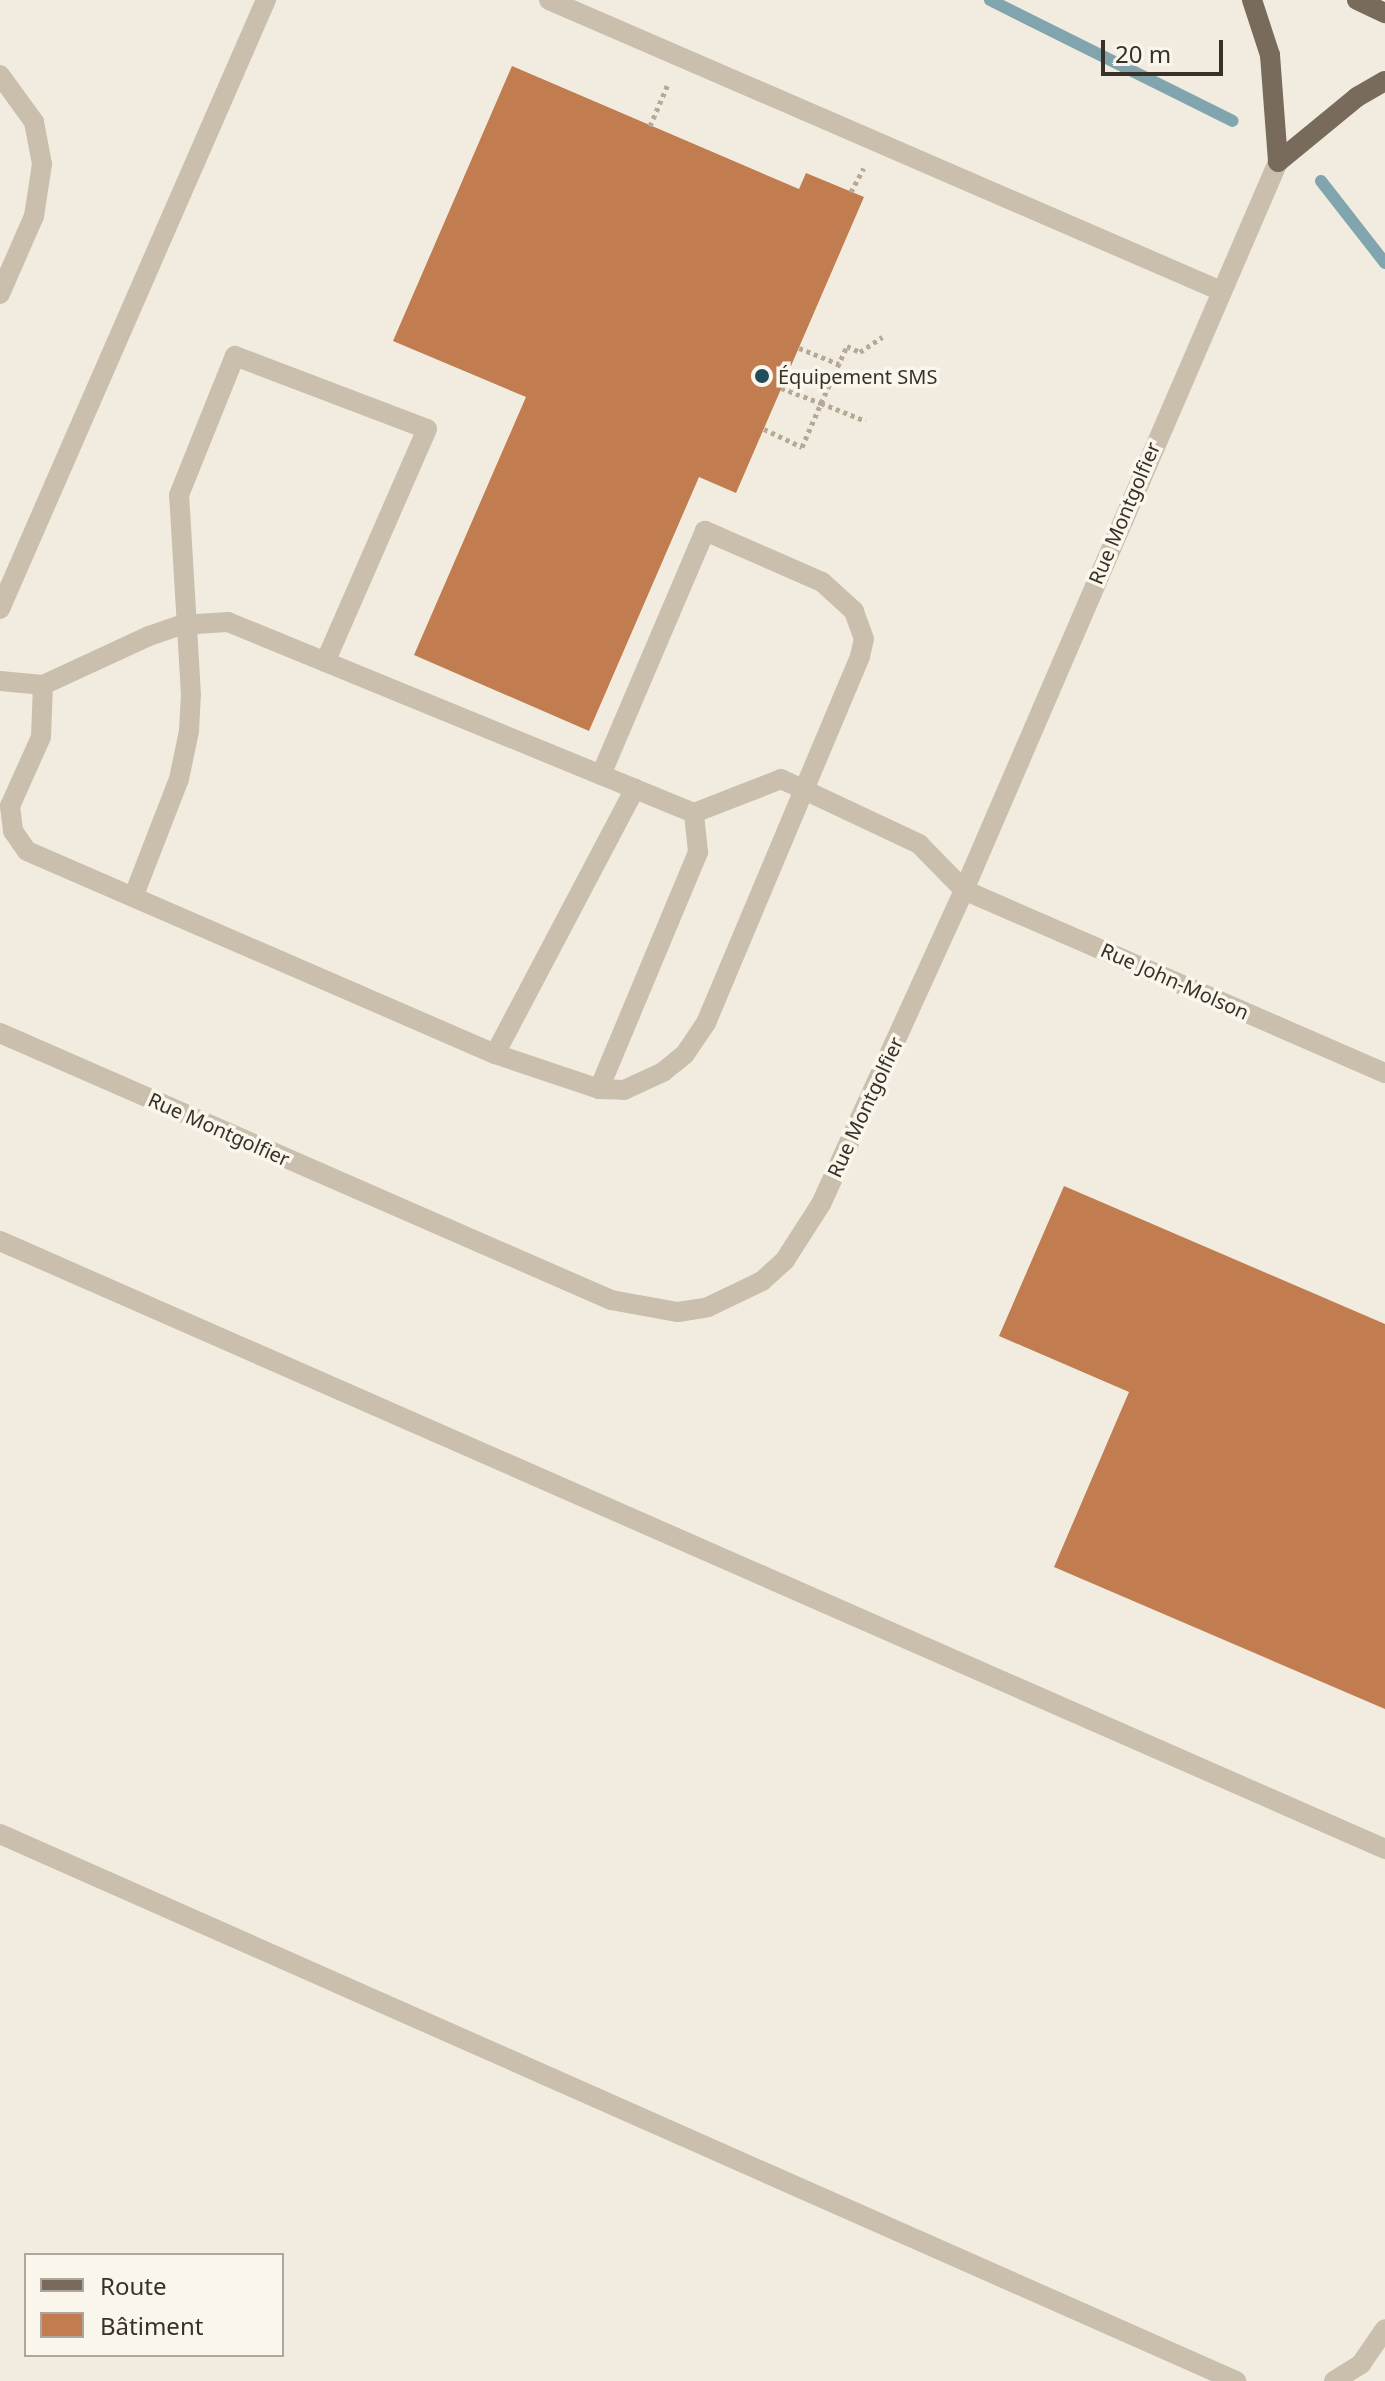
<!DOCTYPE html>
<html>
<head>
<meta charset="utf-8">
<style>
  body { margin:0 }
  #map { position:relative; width:1385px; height:2381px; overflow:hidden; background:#f2ece0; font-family:"Noto Sans",sans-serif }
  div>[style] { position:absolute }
  .stream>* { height:12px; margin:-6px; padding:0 6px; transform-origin:6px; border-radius:6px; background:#80a5ae }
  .building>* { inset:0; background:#c17d4f }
  .path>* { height:5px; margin-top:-2.5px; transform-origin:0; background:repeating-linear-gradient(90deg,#b6a996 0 4px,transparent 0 8px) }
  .service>* { height:20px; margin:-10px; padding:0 10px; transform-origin:10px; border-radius:10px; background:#cabfac }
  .minor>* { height:20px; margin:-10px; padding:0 10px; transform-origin:10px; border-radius:10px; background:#cabfac }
  .primary>* { height:20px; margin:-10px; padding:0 10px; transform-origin:10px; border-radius:10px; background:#796b5c }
  .dots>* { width:22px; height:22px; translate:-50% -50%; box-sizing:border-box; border:4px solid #faf6ec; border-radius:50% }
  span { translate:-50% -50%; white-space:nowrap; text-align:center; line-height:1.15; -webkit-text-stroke:7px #faf6ec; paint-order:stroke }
  .poi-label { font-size:20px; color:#38312a }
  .left { translate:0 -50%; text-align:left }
  .street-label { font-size:20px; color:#38312a }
  .legend { position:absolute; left:24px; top:2253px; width:260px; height:104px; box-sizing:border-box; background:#faf6ec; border:2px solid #aca79e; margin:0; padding:10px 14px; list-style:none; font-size:24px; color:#38312a }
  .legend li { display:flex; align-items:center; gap:16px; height:40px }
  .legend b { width:40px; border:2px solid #aca79e }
  .scale { position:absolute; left:1101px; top:40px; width:122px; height:36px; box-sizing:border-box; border:4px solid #38312a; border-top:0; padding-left:10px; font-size:24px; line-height:28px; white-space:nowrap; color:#38312a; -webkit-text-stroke:6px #faf6ec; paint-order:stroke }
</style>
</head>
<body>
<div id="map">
  <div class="stream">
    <div style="left:990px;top:0;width:271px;rotate:26.5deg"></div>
    <div style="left:1321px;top:181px;width:104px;rotate:52deg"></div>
  </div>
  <div class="building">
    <div style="clip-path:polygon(512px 66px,799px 189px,806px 173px,864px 197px,736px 493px,699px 477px,589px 731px,414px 655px,526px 397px,393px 341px)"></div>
    <div style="clip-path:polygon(1064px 1186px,1385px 1324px,1385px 1709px,1054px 1567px,1129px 1392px,999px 1336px)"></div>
  </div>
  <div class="path">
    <div style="left:650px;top:126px;width:46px;rotate:-66.8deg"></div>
    <div style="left:851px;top:192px;width:27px;rotate:-62deg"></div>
    <div style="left:799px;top:348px;width:43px;rotate:21.8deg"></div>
    <div style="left:781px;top:388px;width:43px;rotate:20.6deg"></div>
    <div style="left:821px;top:403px;width:63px;rotate:-65.5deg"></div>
    <div style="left:847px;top:346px;width:14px;rotate:25deg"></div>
    <div style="left:860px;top:352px;width:27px;rotate:-34deg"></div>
    <div style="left:764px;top:429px;width:42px;rotate:25.3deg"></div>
    <div style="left:802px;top:447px;width:48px;rotate:-66.6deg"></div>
    <div style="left:821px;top:403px;width:48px;rotate:21.8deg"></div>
  </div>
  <div class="service">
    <div style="left:549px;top:0;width:732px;rotate:23.41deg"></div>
    <div style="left:0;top:75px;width:58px;rotate:54.1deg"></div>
    <div style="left:34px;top:122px;width:43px;rotate:79.2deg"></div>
    <div style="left:42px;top:164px;width:53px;rotate:98.7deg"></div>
    <div style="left:34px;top:216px;width:85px;rotate:113.6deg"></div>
    <div style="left:0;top:609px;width:665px;rotate:-66.41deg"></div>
    <div style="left:0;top:681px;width:43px;rotate:5.3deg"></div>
    <div style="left:43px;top:685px;width:117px;rotate:-24.8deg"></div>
    <div style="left:149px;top:636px;width:34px;rotate:-19deg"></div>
    <div style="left:181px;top:625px;width:47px;rotate:-3.7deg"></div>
    <div style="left:228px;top:622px;width:504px;rotate:22.29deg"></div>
    <div style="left:694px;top:813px;width:93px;rotate:-21.3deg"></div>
    <div style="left:781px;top:779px;width:153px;rotate:25.2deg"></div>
    <div style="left:919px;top:844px;width:64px;rotate:45.6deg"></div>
    <div style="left:43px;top:685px;width:52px;rotate:92.2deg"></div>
    <div style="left:41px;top:737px;width:76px;rotate:114.2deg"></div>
    <div style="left:10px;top:806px;width:25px;rotate:83deg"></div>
    <div style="left:13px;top:831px;width:24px;rotate:55deg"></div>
    <div style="left:27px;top:851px;width:510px;rotate:23.45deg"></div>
    <div style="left:495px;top:1054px;width:110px;rotate:18.6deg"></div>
    <div style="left:599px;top:1089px;width:25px;rotate:2deg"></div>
    <div style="left:624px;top:1090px;width:43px;rotate:-24.8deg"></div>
    <div style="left:663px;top:1072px;width:28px;rotate:-39deg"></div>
    <div style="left:685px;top:1054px;width:37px;rotate:-56deg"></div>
    <div style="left:706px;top:1023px;width:398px;rotate:-67.2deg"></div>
    <div style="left:860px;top:656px;width:17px;rotate:-77deg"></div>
    <div style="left:864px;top:639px;width:30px;rotate:-110deg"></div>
    <div style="left:854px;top:611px;width:43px;rotate:-137.8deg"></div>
    <div style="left:822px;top:582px;width:128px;rotate:-156.4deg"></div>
    <div style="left:705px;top:531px;width:265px;rotate:113.1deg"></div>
    <div style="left:134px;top:895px;width:124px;rotate:-68.8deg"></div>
    <div style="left:179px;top:779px;width:49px;rotate:-78.2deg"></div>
    <div style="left:189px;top:731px;width:36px;rotate:-87deg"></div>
    <div style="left:191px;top:695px;width:200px;rotate:-93.4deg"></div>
    <div style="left:179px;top:495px;width:150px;rotate:-68.1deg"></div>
    <div style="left:235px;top:356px;width:205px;rotate:20.8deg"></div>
    <div style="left:427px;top:429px;width:254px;rotate:113.6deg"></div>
    <div style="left:495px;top:1054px;width:300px;rotate:-62.2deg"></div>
    <div style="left:599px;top:1089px;width:257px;rotate:-67.3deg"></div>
    <div style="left:698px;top:852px;width:39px;rotate:-96deg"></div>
    <div style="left:0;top:1241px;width:1513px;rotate:23.7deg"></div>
    <div style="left:0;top:1834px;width:1352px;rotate:23.87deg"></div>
    <div style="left:1334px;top:2381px;width:32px;rotate:-32deg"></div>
    <div style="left:1361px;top:2364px;width:42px;rotate:-55.6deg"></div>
  </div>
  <div class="minor">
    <div style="left:964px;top:890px;width:459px;rotate:23.5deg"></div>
    <div style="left:0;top:1033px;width:667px;rotate:23.6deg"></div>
    <div style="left:611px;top:1300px;width:68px;rotate:10.2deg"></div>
    <div style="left:678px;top:1312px;width:30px;rotate:-9deg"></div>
    <div style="left:708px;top:1307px;width:60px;rotate:-25.7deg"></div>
    <div style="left:762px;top:1281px;width:31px;rotate:-42deg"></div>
    <div style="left:785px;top:1260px;width:67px;rotate:-57.3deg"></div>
    <div style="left:821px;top:1204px;width:345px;rotate:-65.5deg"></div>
    <div style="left:964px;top:890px;width:793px;rotate:-66.67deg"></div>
  </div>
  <div class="primary">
    <div style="left:1252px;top:0;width:58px;rotate:71.9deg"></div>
    <div style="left:1270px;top:55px;width:107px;rotate:85.7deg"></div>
    <div style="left:1357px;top:0;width:31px;rotate:25deg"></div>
    <div style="left:1278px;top:162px;width:102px;rotate:-39.4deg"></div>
    <div style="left:1357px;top:97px;width:32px;rotate:-30deg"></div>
  </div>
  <div class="dots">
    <div style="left:762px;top:376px;background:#214c58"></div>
  </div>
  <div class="poi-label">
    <span class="left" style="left:778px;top:376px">Équipement SMS</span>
  </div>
  <div class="street-label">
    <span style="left:1124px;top:513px;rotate:-67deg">Rue Montgolfier</span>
    <span style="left:1175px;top:981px;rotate:24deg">Rue John-Molson</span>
    <span style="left:865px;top:1107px;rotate:-65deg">Rue Montgolfier</span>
    <span style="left:219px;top:1129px;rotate:24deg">Rue Montgolfier</span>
  </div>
  <ul class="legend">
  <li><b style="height:10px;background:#796b5c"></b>Route</li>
  <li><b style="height:22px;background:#c17d4f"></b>Bâtiment</li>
  </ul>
  <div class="scale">20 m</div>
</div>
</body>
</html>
